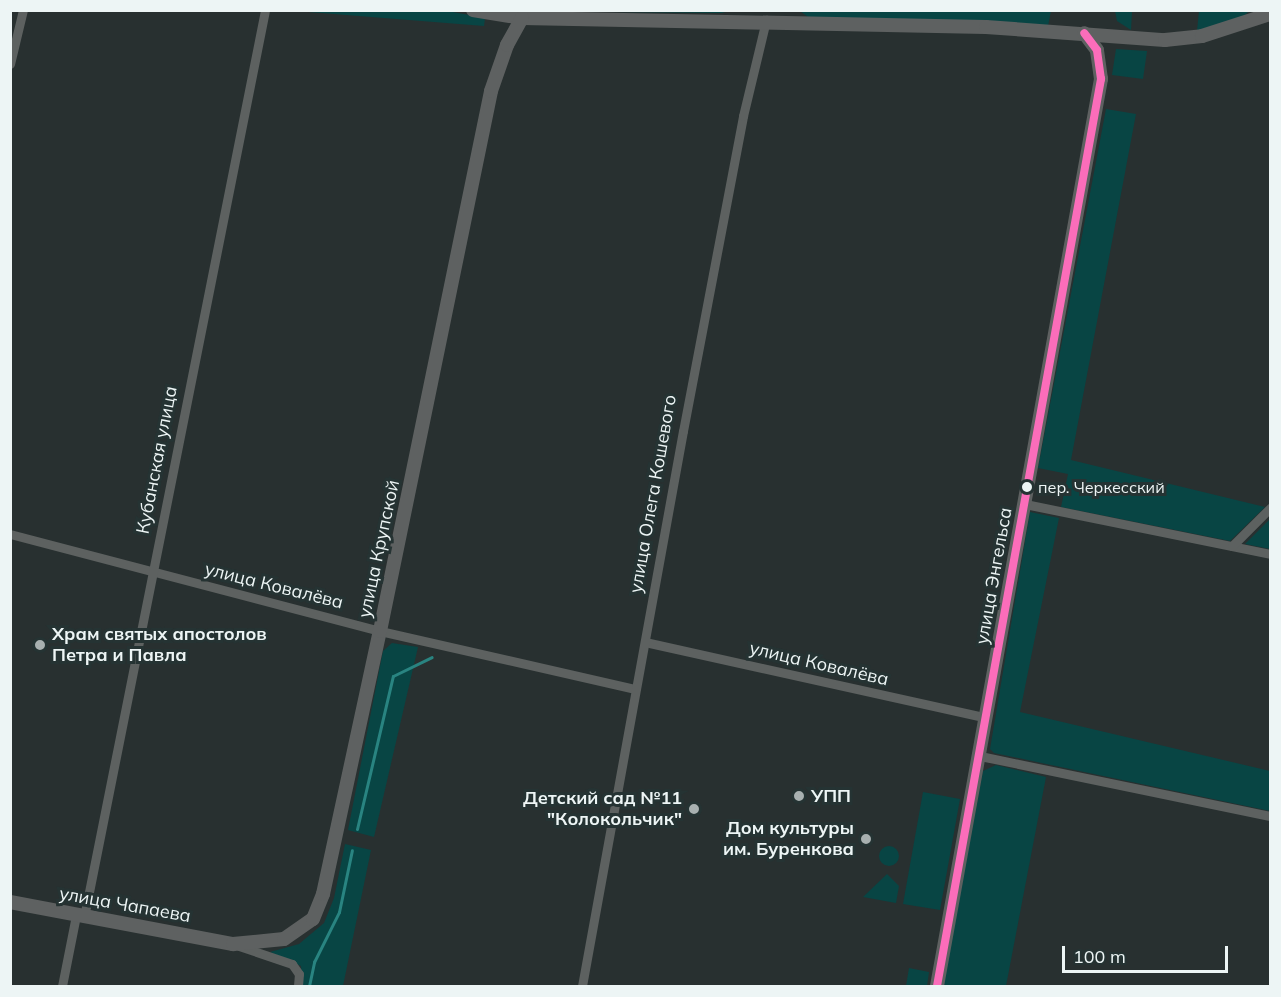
<!DOCTYPE html>
<html>
<head>
<meta charset="utf-8">
<style>
  body { margin:0 }
  #map { position:relative; width:1281px; height:997px; overflow:hidden; background:#283030; font-family:Mulish,sans-serif }
  div>[style] { position:absolute }
  .green>* { inset:0; background:#084544 }
  .round { border-radius:50% }
  .stream>* { height:3px; margin:-1.5px; padding:0 1.5px; transform-origin:1.5px; border-radius:1.5px; background:#298481 }
  .street>* { height:9px; margin:-4.5px; padding:0 4.5px; transform-origin:4.5px; border-radius:4.5px; background:#5d6160 }
  .secondary>* { height:14px; margin:-7px; padding:0 7px; transform-origin:7px; border-radius:7px; background:#5e6161 }
  .bus-1>* { height:8px; margin:-4px; padding:0 4px; transform-origin:4px; border-radius:4px; background:#fb6dba }
  .dots>* { width:16px; height:16px; translate:-50% -50%; box-sizing:border-box; border:3px solid #253333; border-radius:50% }
  span { translate:-50% -50%; white-space:nowrap; text-align:center; line-height:1.15; -webkit-text-stroke:6px #253333; paint-order:stroke }
  .bus-label { font-size:16px; color:#edf5f5 }
  .left { translate:0 -50%; text-align:left }
  .street-label { font-size:18px; color:#edf5f5 }
  .poi-label { font-size:18px; color:#edf5f5; font-weight:700 }
  .right { translate:-100% -50%; text-align:right }
  .frame { position:absolute; inset:0; border:12px solid #edf5f5; pointer-events:none }
  .scale { position:absolute; left:1062px; top:946px; width:166px; height:27px; box-sizing:border-box; border:3px solid #edf5f5; border-top:0; padding-left:8px; font-size:18px; line-height:21px; white-space:nowrap; color:#edf5f5; -webkit-text-stroke:4px #253333; paint-order:stroke }
</style>
</head>
<body>
<div id="map">
  <div class="green">
    <div style="clip-path:polygon(442px 10px,485px 18px,484px 26px,296px 11px)"></div>
    <div style="clip-path:polygon(505px 11px,730px 11px,721px 13px)"></div>
    <div style="clip-path:polygon(800px 11px,1051px 11px,1048px 26px,808px 17px)"></div>
    <div style="clip-path:polygon(1115px 11px,1132px 11px,1131px 30px,1117px 21px)"></div>
    <div style="clip-path:polygon(1199px 11px,1249px 11px,1243px 17px,1197px 31px)"></div>
    <div style="clip-path:polygon(1116px 49px,1147px 51px,1143px 79px,1112px 75px)"></div>
    <div style="clip-path:polygon(1106px 109px,1136px 114px,1071px 460px,1265px 507px,1230px 541px,1061px 507px,1068px 474px,1038px 468px)"></div>
    <div style="clip-path:polygon(1030px 512px,1059px 518px,1020px 712px,1270px 771px,1270px 811px,994px 753px,990px 749px)"></div>
    <div style="clip-path:polygon(1270px 519px,1270px 549px,1245px 544px)"></div>
    <div style="clip-path:polygon(392px 643px,418px 647px,374px 837px,348px 830px,383px 651px)"></div>
    <div style="clip-path:polygon(996px 765px,1046px 777px,1006px 986px,943px 986px,983px 771px)"></div>
    <div style="clip-path:polygon(923px 792px,960px 799px,940px 910px,903px 904px)"></div>
    <div style="clip-path:polygon(345px 844px,371px 850px,343px 986px,302px 986px,301px 966px,270px 952px,299px 944px,324px 923px,334px 898px)"></div>
    <div class="round" style="left:879px;top:846px;width:20px;height:20px"></div>
    <div style="clip-path:polygon(887px 874px,899px 886px,896px 903px,863px 897px)"></div>
    <div style="clip-path:polygon(909px 968px,929px 972px,927px 986px,906px 986px)"></div>
  </div>
  <div class="stream">
    <div style="left:357px;top:829px;width:157px;rotate:-76.8deg"></div>
    <div style="left:393px;top:676px;width:43px;rotate:-26deg"></div>
    <div style="left:309px;top:986px;width:25px;rotate:-78deg"></div>
    <div style="left:314px;top:962px;width:56px;rotate:-63.4deg"></div>
    <div style="left:339px;top:912px;width:63px;rotate:-78.2deg"></div>
  </div>
  <div class="street">
    <div style="left:10px;top:64px;width:56px;rotate:-76.5deg"></div>
    <div style="left:1025px;top:504px;width:250px;rotate:11.5deg"></div>
    <div style="left:10px;top:534px;width:383px;rotate:14.7deg"></div>
    <div style="left:380px;top:631px;width:262px;rotate:12.8deg"></div>
    <div style="left:1232px;top:546px;width:54px;rotate:-45deg"></div>
    <div style="left:645px;top:642px;width:350px;rotate:12.5deg"></div>
    <div style="left:980px;top:756px;width:296px;rotate:11.7deg"></div>
    <div style="left:84px;top:917px;width:925px;rotate:-78.71deg"></div>
    <div style="left:239px;top:946px;width:56px;rotate:18.8deg"></div>
    <div style="left:292px;top:964px;width:12px;rotate:55deg"></div>
    <div style="left:299px;top:974px;width:12px;rotate:95deg"></div>
    <div style="left:62px;top:986px;width:72px;rotate:-78.8deg"></div>
    <div style="left:582px;top:986px;width:564px;rotate:-79.69deg"></div>
    <div style="left:683px;top:431px;width:321px;rotate:-79.2deg"></div>
    <div style="left:743px;top:116px;width:99px;rotate:-76.5deg"></div>
  </div>
  <div class="secondary">
    <div style="left:473px;top:10px;width:50px;rotate:9.3deg"></div>
    <div style="left:522px;top:18px;width:464px;rotate:1.1deg"></div>
    <div style="left:986px;top:27px;width:179px;rotate:4.2deg"></div>
    <div style="left:1165px;top:40px;width:37px;rotate:-6deg"></div>
    <div style="left:1202px;top:36px;width:71px;rotate:-17.9deg"></div>
    <div style="left:10px;top:902px;width:227px;rotate:10.7deg"></div>
    <div style="left:233px;top:944px;width:51px;rotate:-5.6deg"></div>
    <div style="left:284px;top:939px;width:35px;rotate:-35deg"></div>
    <div style="left:313px;top:919px;width:27px;rotate:-68deg"></div>
    <div style="left:323px;top:894px;width:269px;rotate:-77.8deg"></div>
    <div style="left:380px;top:631px;width:551px;rotate:-78.38deg"></div>
    <div style="left:491px;top:91px;width:49px;rotate:-70.8deg"></div>
    <div style="left:507px;top:45px;width:31px;rotate:-61deg"></div>
    <div style="left:937px;top:986px;width:922px;rotate:-79.75deg"></div>
    <div style="left:1101px;top:79px;width:29px;rotate:-98deg"></div>
    <div style="left:1097px;top:50px;width:21px;rotate:-127deg"></div>
  </div>
  <div class="bus-1">
    <div style="left:937px;top:986px;width:922px;rotate:-79.75deg"></div>
    <div style="left:1101px;top:79px;width:29px;rotate:-98deg"></div>
    <div style="left:1097px;top:50px;width:21px;rotate:-127deg"></div>
  </div>
  <div class="dots">
    <div style="left:1027px;top:487px;background:#edf5f5"></div>
    <div style="left:40px;top:645px;background:#a8b0b0"></div>
    <div style="left:799px;top:796px;background:#a8b0b0"></div>
    <div style="left:694px;top:809px;background:#a8b0b0"></div>
    <div style="left:866px;top:839px;background:#a8b0b0"></div>
  </div>
  <div class="bus-label">
    <span class="left" style="left:1038px;top:487px">пер. Черкесский</span>
  </div>
  <div class="street-label">
    <span style="left:157px;top:460px;rotate:-79deg">Кубанская улица</span>
    <span style="left:653px;top:494px;rotate:-80deg">улица Олега Кошевого</span>
    <span style="left:379px;top:549px;rotate:-78deg">улица Крупской</span>
    <span style="left:994px;top:576px;rotate:-80deg">улица Энгельса</span>
    <span style="left:274px;top:586px;rotate:14deg">улица Ковалёва</span>
    <span style="left:819px;top:664px;rotate:13deg">улица Ковалёва</span>
    <span style="left:125px;top:905px;rotate:10deg">улица Чапаева</span>
  </div>
  <div class="poi-label">
    <span class="left" style="left:52px;top:645px">Храм святых апостолов<br>Петра и Павла</span>
    <span class="left" style="left:811px;top:796px">УПП</span>
    <span class="right" style="left:682px;top:809px">Детский сад №11<br>"Колокольчик"</span>
    <span class="right" style="left:854px;top:839px">Дом культуры<br>им. Буренкова</span>
  </div>
  <div class="frame"></div>
  <div class="scale">100 m</div>
</div>
</body>
</html>
